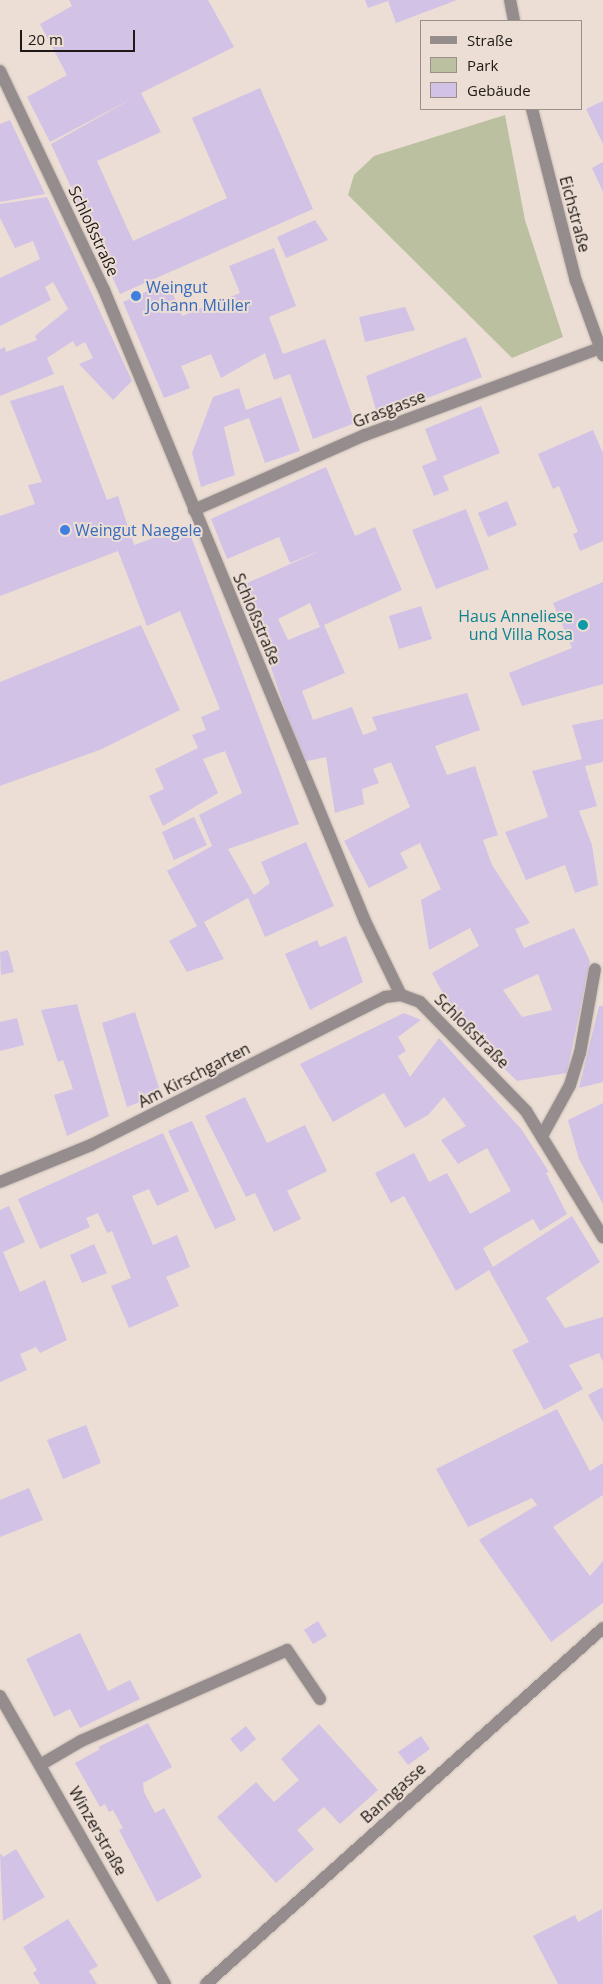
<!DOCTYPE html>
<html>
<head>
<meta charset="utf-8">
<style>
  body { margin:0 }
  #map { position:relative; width:603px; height:1984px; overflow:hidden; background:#ecded5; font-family:"Open Sans",sans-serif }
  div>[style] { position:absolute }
  .green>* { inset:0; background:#bbc0a1 }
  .building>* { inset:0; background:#d2c2e5 }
  .roads { filter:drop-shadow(0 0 1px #c7bbb3) drop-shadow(0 0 1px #c7bbb3) }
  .minor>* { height:12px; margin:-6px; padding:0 6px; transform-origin:6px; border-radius:6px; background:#958d8d }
  .dots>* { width:14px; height:14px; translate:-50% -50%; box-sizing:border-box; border:2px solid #ecded5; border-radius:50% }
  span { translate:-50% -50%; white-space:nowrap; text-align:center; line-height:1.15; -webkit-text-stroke:4px #ecded5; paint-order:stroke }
  .street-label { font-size:16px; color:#1e1916 }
  .shop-label { font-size:16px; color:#366cbe }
  .left { translate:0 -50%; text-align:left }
  .culture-label { font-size:16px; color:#0d838f }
  .right { translate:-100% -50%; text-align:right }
  .legend { position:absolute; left:420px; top:20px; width:162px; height:90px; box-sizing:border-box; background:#ecded5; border:1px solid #9a8f89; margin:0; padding:6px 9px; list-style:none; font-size:15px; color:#1e1916 }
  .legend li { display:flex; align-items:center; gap:10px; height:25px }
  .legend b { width:25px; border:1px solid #9a8f89 }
  .scale { position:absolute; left:20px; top:30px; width:115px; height:22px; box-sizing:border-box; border:2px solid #1e1916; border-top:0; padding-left:6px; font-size:15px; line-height:18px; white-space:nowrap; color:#1e1916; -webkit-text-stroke:4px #ecded5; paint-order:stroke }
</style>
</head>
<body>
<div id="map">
  <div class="green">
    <div style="clip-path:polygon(505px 115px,525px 220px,563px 337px,512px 358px,348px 195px,354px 175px,374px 156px)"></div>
  </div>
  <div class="building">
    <div style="clip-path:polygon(69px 0,208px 0,234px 47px,141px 93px,161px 132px,97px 161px,133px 241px,227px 198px,192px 118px,260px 88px,313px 209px,120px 294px,51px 144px,137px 96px,50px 142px,27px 97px,67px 75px,40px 24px,72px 6px)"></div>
    <div style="clip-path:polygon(365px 0,457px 0,396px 23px,388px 1px,368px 8px)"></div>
    <div style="clip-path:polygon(603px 101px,603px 144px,586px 109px)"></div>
    <div style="clip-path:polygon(10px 120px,45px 194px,0 202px,0 124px)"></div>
    <div style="clip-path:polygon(603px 162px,603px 192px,592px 168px)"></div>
    <div style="clip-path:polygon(47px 197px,132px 381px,113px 400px,79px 364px,93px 358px,85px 342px,76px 347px,73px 341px,47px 358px,54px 374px,0 396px,0 349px,5px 347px,6px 352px,37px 340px,35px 336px,68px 309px,53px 282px,45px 287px,51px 300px,0 326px,0 278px,40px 259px,33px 241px,15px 248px,0 218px,0 204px)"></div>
    <div style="clip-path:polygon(315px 220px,328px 240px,286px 258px,277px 237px)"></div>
    <div style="clip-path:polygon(274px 248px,296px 306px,269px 317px,283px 354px,325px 339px,355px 423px,313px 439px,290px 374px,274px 380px,265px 353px,221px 378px,211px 354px,181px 366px,190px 388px,164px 398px,123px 302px,168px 282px,182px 316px,240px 293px,229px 266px)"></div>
    <div style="clip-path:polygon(405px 307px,415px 330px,365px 342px,359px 317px)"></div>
    <div style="clip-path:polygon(466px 337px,482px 377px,378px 417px,366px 376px)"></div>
    <div style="clip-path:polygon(63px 385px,107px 500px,118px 496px,134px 545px,187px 526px,299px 824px,228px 849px,254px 895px,270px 883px,261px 862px,306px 842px,334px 906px,265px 937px,248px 898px,204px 922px,224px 959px,187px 972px,169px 941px,197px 926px,167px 871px,212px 846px,199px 815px,242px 793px,225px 751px,203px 759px,218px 793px,163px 826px,149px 796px,164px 789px,155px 769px,198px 748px,192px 735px,206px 730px,201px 717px,220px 709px,180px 611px,147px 626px,118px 551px,0 596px,0 516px,35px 504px,28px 485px,42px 482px,10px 401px)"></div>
    <div style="clip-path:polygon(239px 388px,246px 410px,281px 397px,300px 451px,265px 463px,249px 418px,224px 427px,235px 475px,201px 487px,192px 453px,213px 397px)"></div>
    <div style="clip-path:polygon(481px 406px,500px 453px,443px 476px,449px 490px,434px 496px,422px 466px,437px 460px,425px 429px)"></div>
    <div style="clip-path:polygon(593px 430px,603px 453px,603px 541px,580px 551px,573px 534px,578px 532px,559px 486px,553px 489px,538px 454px)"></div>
    <div style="clip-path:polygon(evenodd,326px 467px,355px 536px,375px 527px,402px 590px,324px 625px,345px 673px,302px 691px,313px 720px,352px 707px,363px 735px,377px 730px,372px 717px,467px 693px,480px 730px,435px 746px,447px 775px,475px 766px,498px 835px,483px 840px,492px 865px,530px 923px,515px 929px,524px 948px,574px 928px,590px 961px,567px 1073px,517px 1081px,460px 1025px,432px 973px,479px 946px,470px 928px,429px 950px,421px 900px,441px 889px,420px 843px,400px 853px,408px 868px,369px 888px,344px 841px,410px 807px,391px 762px,373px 769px,379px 783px,362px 789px,364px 804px,335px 813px,326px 757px,303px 762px,265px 650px,238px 587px,327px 548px,290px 563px,279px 537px,227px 559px,211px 519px,326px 467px,310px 603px,320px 627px,288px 640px,278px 619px,310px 603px,326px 467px,538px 974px,552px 1010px,522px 1017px,503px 990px,538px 974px)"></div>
    <div style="clip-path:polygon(507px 501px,517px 525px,488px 537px,478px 513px)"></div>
    <div style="clip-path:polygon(466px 509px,489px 569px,436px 589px,412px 530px)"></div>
    <div style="clip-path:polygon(603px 582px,603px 684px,522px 706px,509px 673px,572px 648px,553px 603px)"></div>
    <div style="clip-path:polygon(421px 606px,432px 639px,399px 649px,389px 616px)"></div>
    <div style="clip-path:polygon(141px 625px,180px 710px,102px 749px,0 786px,0 682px)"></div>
    <div style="clip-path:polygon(603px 719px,603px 762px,585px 766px,597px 806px,579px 811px,592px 845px,598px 885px,575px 893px,565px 865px,526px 880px,505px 832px,548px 817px,532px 771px,582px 759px,572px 725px)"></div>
    <div style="clip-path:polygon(194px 817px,207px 845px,174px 860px,162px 832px)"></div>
    <div style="clip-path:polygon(346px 936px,363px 982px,310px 1010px,285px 954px,317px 940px,320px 947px)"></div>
    <div style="clip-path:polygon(8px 950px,14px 972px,1px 975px,0 952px)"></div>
    <div style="clip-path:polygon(77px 1004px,109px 1116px,67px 1136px,54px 1095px,73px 1089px,63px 1060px,58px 1062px,41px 1010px)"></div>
    <div style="clip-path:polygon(599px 1006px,603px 1006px,603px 1082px,579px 1088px)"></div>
    <div style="clip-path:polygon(135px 1012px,161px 1094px,127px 1107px,102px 1023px)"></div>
    <div style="clip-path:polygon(404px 1013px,421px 1020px,398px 1037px,406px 1051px,398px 1056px,410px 1077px,439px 1038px,522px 1130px,549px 1172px,546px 1173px,567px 1214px,540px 1231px,533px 1219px,483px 1248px,493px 1267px,572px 1216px,600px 1262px,546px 1298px,565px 1328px,603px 1317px,603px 1362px,599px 1353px,569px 1365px,583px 1389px,544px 1410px,512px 1350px,529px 1342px,489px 1270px,456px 1291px,404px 1196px,391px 1203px,375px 1173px,414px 1153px,429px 1182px,447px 1173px,470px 1214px,511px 1191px,487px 1148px,458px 1164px,441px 1140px,466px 1126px,444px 1097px,428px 1115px,405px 1128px,384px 1093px,333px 1122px,300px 1064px)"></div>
    <div style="clip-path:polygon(17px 1018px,24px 1045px,0 1051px,0 1022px)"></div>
    <div style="clip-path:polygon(245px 1097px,267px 1143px,305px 1125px,327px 1171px,287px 1191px,301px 1219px,274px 1232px,255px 1193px,246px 1197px,205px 1116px)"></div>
    <div style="clip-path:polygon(603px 1103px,603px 1204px,579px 1159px,568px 1120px)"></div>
    <div style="clip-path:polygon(192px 1121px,236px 1220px,215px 1229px,168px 1131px)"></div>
    <div style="clip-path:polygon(163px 1133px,189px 1191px,157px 1206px,149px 1189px,132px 1196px,153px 1245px,177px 1235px,190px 1267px,166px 1277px,179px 1306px,129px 1328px,111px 1286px,131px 1278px,112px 1231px,107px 1233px,98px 1213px,86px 1218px,90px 1227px,40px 1249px,18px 1199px)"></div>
    <div style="clip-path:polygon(9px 1206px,25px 1242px,3px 1252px,20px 1292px,45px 1280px,67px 1340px,40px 1353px,36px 1347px,20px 1354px,27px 1370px,0 1382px,0 1210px)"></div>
    <div style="clip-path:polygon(94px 1244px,107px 1273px,82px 1283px,70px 1255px)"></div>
    <div style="clip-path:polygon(603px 1387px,603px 1422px,588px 1395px)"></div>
    <div style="clip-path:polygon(557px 1409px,590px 1471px,603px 1463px,603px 1495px,553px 1527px,590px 1576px,603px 1561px,603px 1603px,551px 1642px,479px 1540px,537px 1505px,532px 1498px,468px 1527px,436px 1469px)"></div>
    <div style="clip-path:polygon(86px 1425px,101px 1463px,63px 1479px,47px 1440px)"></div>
    <div style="clip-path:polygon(29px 1488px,43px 1520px,0 1537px,0 1500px)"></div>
    <div style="clip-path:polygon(318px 1621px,327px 1636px,313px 1644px,304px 1630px)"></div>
    <div style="clip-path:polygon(80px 1633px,108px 1691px,130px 1680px,140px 1699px,80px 1728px,70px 1709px,54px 1717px,26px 1659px)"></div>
    <div style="clip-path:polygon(148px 1723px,172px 1767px,143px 1783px,144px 1792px,155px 1813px,164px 1808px,202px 1877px,157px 1902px,119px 1830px,123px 1828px,113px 1810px,109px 1812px,105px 1804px,100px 1807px,75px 1763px,100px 1749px,98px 1747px)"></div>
    <div style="clip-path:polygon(319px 1724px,378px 1790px,340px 1824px,324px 1807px,297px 1830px,314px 1849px,276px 1883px,217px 1817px,256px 1782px,274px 1802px,299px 1780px,281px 1759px)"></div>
    <div style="clip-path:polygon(246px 1726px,256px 1739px,241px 1752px,230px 1739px)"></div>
    <div style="clip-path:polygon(421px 1736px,430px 1749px,408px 1765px,398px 1752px)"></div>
    <div style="clip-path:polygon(16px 1849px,45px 1897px,3px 1921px,0 1853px,3px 1857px)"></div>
    <div style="clip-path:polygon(602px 1909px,603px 1984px,558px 1984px,533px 1936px,575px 1915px,578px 1922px)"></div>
    <div style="clip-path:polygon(68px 1919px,98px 1966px,89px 1971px,97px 1984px,40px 1984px,33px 1973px,37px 1970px,23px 1947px)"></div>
  </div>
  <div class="roads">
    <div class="minor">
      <div style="left:510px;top:0;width:21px;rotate:79deg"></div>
      <div style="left:0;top:71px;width:242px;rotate:64.6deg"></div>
      <div style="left:104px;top:290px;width:683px;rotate:67.53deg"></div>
      <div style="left:365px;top:921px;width:82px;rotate:64.1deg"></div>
      <div style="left:401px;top:995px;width:20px;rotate:20deg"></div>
      <div style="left:420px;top:1002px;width:152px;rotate:45.8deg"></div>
      <div style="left:526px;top:1111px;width:148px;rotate:58.6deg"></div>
      <div style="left:532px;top:109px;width:178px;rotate:75.7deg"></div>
      <div style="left:576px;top:281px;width:79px;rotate:70deg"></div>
      <div style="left:194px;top:510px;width:187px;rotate:-23.7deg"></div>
      <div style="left:365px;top:435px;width:251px;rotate:-20.3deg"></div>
      <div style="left:542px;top:1136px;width:58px;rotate:-61.2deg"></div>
      <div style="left:570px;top:1085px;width:34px;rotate:-73deg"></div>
      <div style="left:580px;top:1053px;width:85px;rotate:-79.9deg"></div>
      <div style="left:0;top:1182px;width:98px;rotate:-22.1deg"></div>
      <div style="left:91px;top:1145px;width:329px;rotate:-26.7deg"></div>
      <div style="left:385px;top:997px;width:16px;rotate:-7deg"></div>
      <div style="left:0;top:1696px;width:332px;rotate:60.2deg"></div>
      <div style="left:40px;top:1765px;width:48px;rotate:-30.3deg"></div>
      <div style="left:81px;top:1741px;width:225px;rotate:-23.8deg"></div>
      <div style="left:287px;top:1650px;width:59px;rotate:56deg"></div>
      <div style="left:206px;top:1984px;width:533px;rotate:-41.88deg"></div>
    </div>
  </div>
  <div class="dots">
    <div style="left:136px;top:296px;background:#3f7fe0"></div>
    <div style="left:65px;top:530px;background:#3f7fe0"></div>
    <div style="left:583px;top:625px;background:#0f9aa8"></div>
  </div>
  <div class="street-label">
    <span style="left:575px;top:214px;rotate:75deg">Eichstraße</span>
    <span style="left:94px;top:231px;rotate:65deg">Schloßstraße</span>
    <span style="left:389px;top:409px;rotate:-21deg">Grasgasse</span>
    <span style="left:257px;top:619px;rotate:67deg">Schloßstraße</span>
    <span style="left:472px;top:1031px;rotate:45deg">Schloßstraße</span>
    <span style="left:194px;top:1075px;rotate:-27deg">Am Kirschgarten</span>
    <span style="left:393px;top:1793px;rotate:-42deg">Banngasse</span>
    <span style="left:98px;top:1831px;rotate:60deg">Winzerstraße</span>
  </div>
  <div class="shop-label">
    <span class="left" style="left:146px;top:296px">Weingut<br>Johann Müller</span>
    <span class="left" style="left:75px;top:530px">Weingut Naegele</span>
  </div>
  <div class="culture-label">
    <span class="right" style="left:573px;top:625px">Haus Anneliese<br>und Villa Rosa</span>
  </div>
  <ul class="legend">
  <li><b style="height:6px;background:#958d8d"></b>Straße</li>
  <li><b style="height:14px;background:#bbc0a1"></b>Park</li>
  <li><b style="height:14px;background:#d2c2e5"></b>Gebäude</li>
  </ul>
  <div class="scale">20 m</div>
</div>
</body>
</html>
